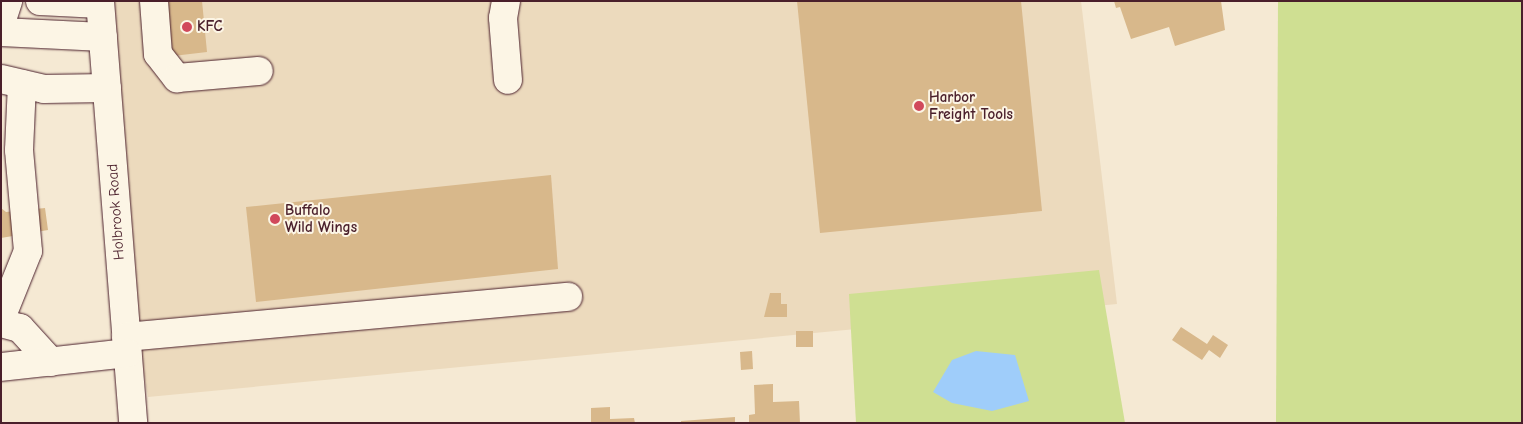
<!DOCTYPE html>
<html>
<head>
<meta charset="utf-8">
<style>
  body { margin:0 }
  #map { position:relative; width:1523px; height:424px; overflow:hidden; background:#f5e9d3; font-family:"Comic Neue",sans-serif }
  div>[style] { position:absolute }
  .built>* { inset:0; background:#ecdabd }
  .green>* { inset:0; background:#cfdf92 }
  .water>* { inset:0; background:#9fcdfa }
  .building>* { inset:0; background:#d8b88b }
  .roads { filter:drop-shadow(0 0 1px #4a1f2b) drop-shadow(0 0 1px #4a1f2b) }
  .minor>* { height:28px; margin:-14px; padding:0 14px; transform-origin:14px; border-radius:14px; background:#fcf5e5 }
  .dots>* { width:14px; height:14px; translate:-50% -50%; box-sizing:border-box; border:2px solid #fcf5e5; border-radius:50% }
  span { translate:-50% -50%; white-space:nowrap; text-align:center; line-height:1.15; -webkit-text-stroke:4px #fcf5e5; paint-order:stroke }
  .poi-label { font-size:15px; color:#4a1f2b; font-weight:700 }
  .left { translate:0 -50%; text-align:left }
  .street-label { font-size:15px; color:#4a1f2b }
  .frame { position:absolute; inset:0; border:2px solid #4a1f2b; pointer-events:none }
</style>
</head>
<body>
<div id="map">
  <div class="built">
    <div style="clip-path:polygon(100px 1px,1081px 1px,1117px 304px,148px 397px,117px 222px)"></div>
  </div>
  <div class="green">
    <div style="clip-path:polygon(1278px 1px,1522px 1px,1522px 423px,1276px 423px)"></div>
    <div style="clip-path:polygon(1099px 270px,1125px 423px,856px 423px,849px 294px)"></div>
  </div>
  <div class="water">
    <div style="clip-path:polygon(976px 351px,1015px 355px,1029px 401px,992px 411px,952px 403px,933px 392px,952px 360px)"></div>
  </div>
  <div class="building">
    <div style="clip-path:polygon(167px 1px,202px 1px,207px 52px,173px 56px)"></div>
    <div style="clip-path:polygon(797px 1px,1021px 1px,1042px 211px,820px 233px)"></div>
    <div style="clip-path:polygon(1114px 1px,1221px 1px,1225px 30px,1175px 46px,1169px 27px,1131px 39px,1120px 7px,1116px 8px)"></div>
    <div style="clip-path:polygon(551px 175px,558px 269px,256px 302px,246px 207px)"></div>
    <div style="clip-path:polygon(1px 208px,6px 212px,45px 208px,48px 230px,1px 238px)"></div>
    <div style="clip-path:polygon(770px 293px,781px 293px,781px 304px,787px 304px,787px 317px,764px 317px)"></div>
    <div style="clip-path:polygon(1181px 327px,1207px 344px,1213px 335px,1228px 345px,1220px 358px,1209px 350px,1202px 360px,1172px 340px)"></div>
    <div style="clip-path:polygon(796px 331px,813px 331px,813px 347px,796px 347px)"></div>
    <div style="clip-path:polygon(752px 351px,753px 369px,741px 370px,740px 352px)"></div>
    <div style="clip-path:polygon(773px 384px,773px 402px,799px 401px,800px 423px,749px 423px,749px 415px,755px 414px,754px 385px)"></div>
    <div style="clip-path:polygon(610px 407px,610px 419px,634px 418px,635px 423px,591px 423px,591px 408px)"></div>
    <div style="clip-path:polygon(735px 417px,735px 423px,681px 423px,681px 421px)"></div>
  </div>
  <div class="roads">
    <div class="minor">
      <div style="left:40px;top:1px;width:60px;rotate:2.9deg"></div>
      <div style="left:100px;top:1px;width:423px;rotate:85.5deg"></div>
      <div style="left:154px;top:1px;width:53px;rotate:85.7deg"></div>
      <div style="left:158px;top:54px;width:31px;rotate:52deg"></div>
      <div style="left:177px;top:78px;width:82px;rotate:-4.9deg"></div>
      <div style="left:506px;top:1px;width:17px;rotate:100deg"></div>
      <div style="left:503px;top:18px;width:62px;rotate:85.4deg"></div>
      <div style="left:1px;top:23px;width:23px;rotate:-72deg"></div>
      <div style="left:1px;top:32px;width:102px;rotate:2.8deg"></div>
      <div style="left:1px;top:79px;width:44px;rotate:13.1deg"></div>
      <div style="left:44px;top:89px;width:63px;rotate:-0.9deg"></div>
      <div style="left:1px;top:318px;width:72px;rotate:-68.1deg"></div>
      <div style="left:28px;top:251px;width:101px;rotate:-95.1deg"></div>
      <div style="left:19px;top:150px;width:66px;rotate:-87.4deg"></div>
      <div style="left:1px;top:323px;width:20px;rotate:15deg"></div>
      <div style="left:20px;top:328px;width:46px;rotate:47.6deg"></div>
      <div style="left:126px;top:337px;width:444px;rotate:-5.2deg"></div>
      <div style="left:1px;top:367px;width:127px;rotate:-6.3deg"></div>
    </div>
  </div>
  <div class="dots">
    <div style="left:187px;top:27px;background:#d1495b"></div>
    <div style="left:919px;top:106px;background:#d1495b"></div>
    <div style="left:275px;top:219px;background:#d1495b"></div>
  </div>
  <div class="poi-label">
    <span class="left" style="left:197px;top:27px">KFC</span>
    <span class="left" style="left:929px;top:106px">Harbor<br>Freight Tools</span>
    <span class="left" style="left:285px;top:219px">Buffalo<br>Wild Wings</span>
  </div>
  <div class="street-label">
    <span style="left:116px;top:212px;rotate:-94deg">Holbrook Road</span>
  </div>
  <div class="frame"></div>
</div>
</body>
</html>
